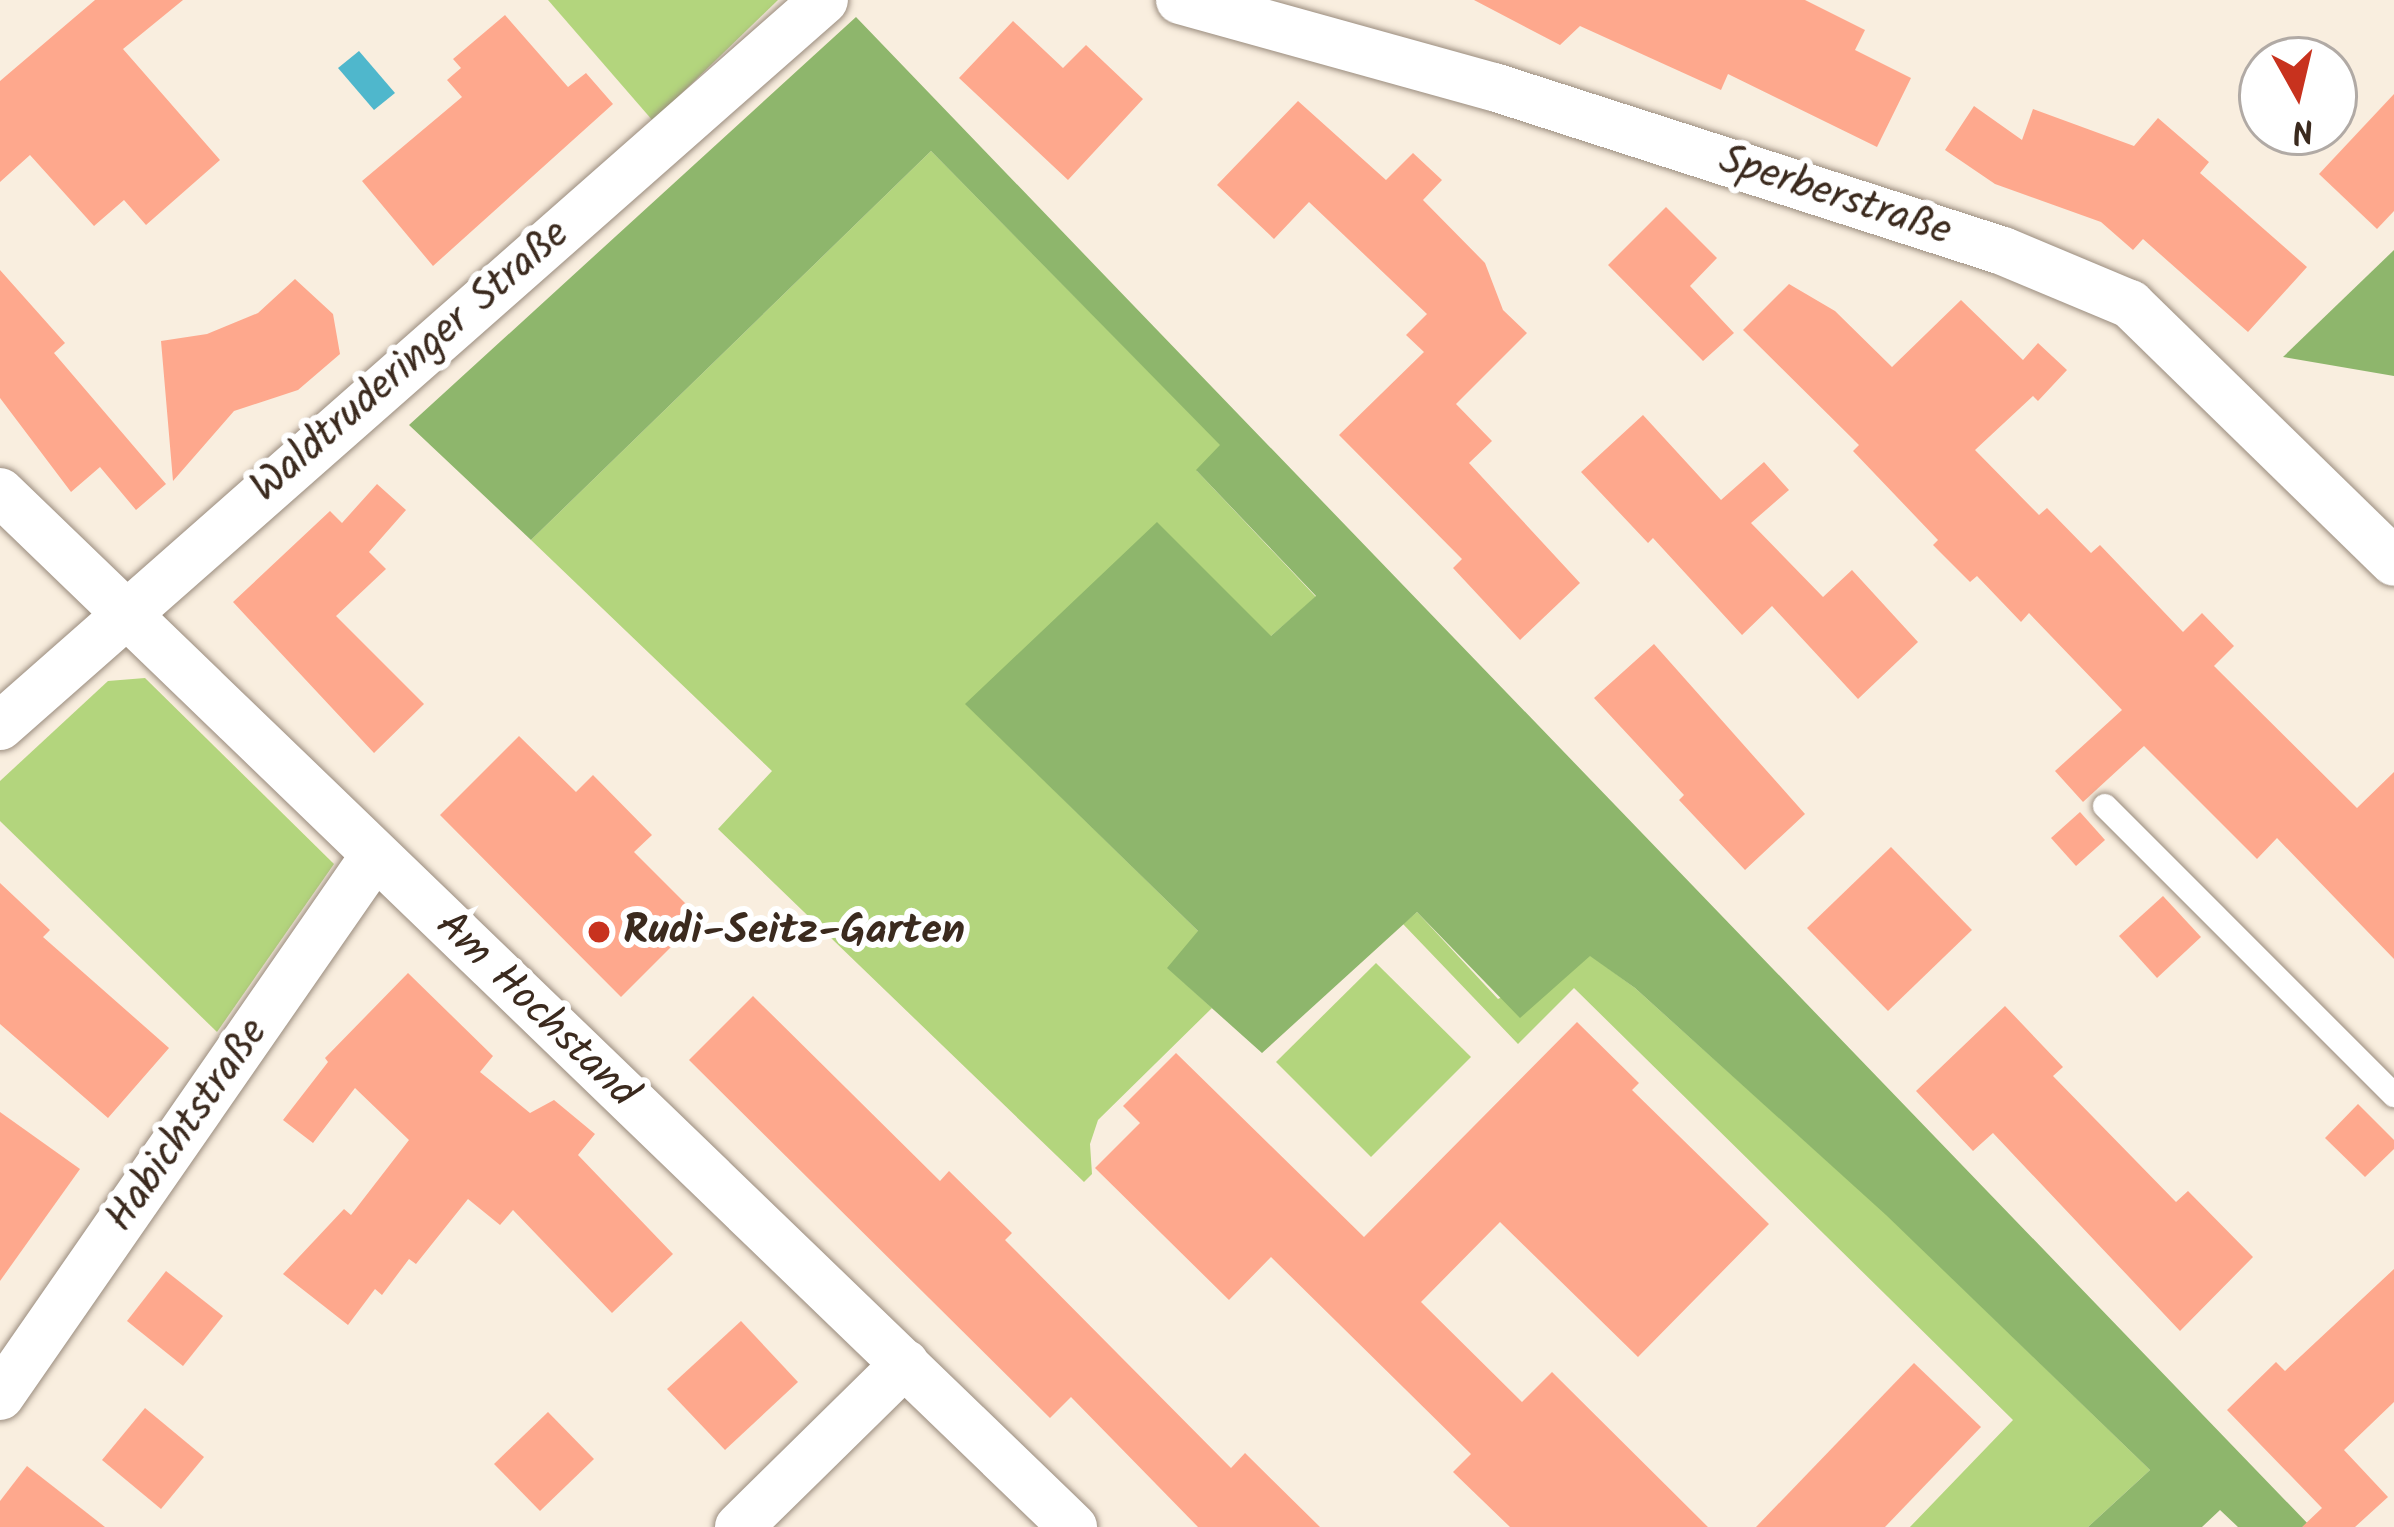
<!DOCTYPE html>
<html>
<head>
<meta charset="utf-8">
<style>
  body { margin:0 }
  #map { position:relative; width:2394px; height:1527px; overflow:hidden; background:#f9eedf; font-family:Kalam,sans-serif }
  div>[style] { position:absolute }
  .green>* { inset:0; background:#b3d57d }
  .forest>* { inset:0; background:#8eb66c }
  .water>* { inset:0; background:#4fb7cc }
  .building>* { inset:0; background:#fea88d }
  .roads { filter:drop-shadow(0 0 3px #9a8c7e) drop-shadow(0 0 3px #9a8c7e) }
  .lane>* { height:24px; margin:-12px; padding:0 12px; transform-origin:12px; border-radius:12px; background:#fff }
  .street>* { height:48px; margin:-24px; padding:0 24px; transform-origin:24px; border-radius:24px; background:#fff }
  .dots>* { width:33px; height:33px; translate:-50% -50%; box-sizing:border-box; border:6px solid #fff; border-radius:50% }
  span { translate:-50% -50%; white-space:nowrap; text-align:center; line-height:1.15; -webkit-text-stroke:12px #fff; paint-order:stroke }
  .street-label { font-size:42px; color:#3b2a1e }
  .poi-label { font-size:42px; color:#3b2a1e; font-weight:700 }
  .left { translate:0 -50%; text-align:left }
  .north { position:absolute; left:2238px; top:36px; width:120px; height:120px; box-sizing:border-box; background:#fff; border:3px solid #b1aaa5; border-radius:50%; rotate:172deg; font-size:33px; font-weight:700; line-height:48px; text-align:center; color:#3b2a1e }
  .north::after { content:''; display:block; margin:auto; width:42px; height:54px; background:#c8321e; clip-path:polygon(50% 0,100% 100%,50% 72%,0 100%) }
</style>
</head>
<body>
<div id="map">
  <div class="green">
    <div style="clip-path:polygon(548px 0,778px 0,653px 121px)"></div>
    <div style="clip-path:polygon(931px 151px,1221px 445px,1197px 471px,1316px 597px,1271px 636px,966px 704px,1199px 932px,1168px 968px,1212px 1008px,1098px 1120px,1090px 1144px,1092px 1174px,1084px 1182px,718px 829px,772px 771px,531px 540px)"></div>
    <div style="clip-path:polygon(145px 678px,334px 864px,217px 1032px,0 821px,0 781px,108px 681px)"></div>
    <div style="clip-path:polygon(1417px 912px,1498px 999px,1590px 955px,1635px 988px,1887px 1215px,2150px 1470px,2088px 1527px,1910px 1527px,2013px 1420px,1574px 988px,1518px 1044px,1403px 924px)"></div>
    <div style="clip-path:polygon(1376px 963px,1471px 1057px,1371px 1157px,1276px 1062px)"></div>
  </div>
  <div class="forest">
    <div style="clip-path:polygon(856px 17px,1107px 278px,2311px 1527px,2238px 1527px,2220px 1510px,2202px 1527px,2088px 1527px,2150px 1470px,1886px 1215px,1635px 988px,1590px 956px,1520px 1018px,1417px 912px,1262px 1053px,1167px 968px,1198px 931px,965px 704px,1157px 522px,1271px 636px,1316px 596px,1196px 470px,1220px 445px,931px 151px,531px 540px,409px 425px)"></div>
    <div style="clip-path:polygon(2394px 250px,2394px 376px,2283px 357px)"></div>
  </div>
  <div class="water">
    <div style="clip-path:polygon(359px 51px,395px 93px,374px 110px,338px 68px)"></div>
  </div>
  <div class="building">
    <div style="clip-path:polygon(95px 0,183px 0,123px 49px,220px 160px,146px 225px,124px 200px,94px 226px,30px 155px,0 182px,0 81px)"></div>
    <div style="clip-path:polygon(1474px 0,1805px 0,1865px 30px,1855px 50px,1911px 78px,1877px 147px,1728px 74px,1721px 90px,1580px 26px,1560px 45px)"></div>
    <div style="clip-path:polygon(505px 15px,568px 87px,586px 73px,613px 104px,433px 266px,362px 181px,462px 97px,447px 80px,461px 68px,453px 59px)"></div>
    <div style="clip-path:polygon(1013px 21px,1063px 68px,1086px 45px,1143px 99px,1068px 180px,959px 78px)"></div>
    <div style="clip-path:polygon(2394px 94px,2394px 211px,2377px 229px,2319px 174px)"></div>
    <div style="clip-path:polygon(1298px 101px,1386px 180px,1413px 153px,1442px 180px,1423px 200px,1485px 263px,1503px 310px,1527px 333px,1456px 404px,1492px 441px,1469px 463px,1580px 583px,1520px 640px,1453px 568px,1462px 559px,1339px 435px,1424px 352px,1406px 335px,1427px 314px,1309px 202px,1274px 239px,1217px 185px)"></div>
    <div style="clip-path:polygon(1974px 106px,2022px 140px,2033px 109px,2134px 146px,2158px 118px,2209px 162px,2200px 173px,2307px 267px,2248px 332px,2143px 239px,2133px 250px,2101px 222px,1995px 184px,1945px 150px)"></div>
    <div style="clip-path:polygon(1666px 207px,1717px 258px,1690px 286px,1734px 333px,1703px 361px,1608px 265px)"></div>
    <div style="clip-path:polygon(0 270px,65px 343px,54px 353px,166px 484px,136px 510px,100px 467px,71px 492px,0 398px)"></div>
    <div style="clip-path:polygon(295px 279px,333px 314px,340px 354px,298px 390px,234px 411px,173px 481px,161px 341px,207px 334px,258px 313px)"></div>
    <div style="clip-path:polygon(1789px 284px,1835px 311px,1892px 367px,1961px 300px,2023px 360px,2038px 343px,2067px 370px,2038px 401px,2033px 396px,1975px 450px,2039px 515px,2047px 508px,2091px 553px,2100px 545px,2183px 632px,2202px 613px,2234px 646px,2214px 666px,2357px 808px,2394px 772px,2394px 959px,2277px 838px,2257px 859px,2144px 746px,2083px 802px,2055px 771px,2122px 710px,2029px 613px,2021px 622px,1977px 576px,1970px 582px,1933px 545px,1938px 540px,1853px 451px,1859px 445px,1743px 330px)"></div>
    <div style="clip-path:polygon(1643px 415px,1721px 500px,1764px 462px,1789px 490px,1751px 523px,1823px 597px,1852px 570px,1918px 642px,1858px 699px,1772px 606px,1742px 635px,1653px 538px,1648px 543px,1581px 472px)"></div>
    <div style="clip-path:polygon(377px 484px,406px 510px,369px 552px,386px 569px,336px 616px,424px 704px,374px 753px,233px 602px,330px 511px,342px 523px)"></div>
    <div style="clip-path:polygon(1654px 644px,1805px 814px,1745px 870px,1679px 800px,1684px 795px,1594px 698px)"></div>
    <div style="clip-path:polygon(519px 736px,576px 792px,593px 775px,652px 835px,634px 852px,700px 918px,621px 997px,440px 815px)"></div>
    <div style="clip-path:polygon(2080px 812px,2105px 840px,2076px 866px,2051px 838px)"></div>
    <div style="clip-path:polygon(1891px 847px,1972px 930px,1888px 1011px,1807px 928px)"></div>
    <div style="clip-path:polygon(0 883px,50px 930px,43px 937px,169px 1048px,108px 1118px,0 1024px)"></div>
    <div style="clip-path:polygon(2163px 896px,2201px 937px,2157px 978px,2119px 936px)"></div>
    <div style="clip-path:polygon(408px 973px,493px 1056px,480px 1072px,530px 1113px,554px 1100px,595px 1134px,578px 1155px,673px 1254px,612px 1313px,513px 1210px,500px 1225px,468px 1199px,416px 1264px,409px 1259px,382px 1295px,375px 1289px,348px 1325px,283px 1274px,344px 1209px,351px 1215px,409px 1140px,355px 1088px,313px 1143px,283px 1120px,328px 1062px,325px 1058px)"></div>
    <div style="clip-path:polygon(753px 996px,940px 1181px,949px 1171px,1012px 1233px,1005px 1240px,1231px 1468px,1245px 1453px,1320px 1527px,1198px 1527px,1071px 1397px,1050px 1418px,689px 1060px)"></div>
    <div style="clip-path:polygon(2005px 1006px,2063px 1067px,2053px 1076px,2176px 1202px,2188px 1191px,2253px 1257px,2180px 1331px,1993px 1133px,1973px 1151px,1916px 1091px)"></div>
    <div style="clip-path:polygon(1577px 1022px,1639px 1083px,1632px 1090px,1769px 1224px,1638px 1357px,1500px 1222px,1421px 1302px,1522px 1402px,1552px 1372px,1708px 1527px,1510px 1527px,1453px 1472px,1471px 1454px,1271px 1257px,1229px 1300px,1095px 1168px,1140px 1123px,1123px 1106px,1176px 1053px,1364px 1237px)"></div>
    <div style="clip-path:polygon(2358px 1104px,2394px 1140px,2394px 1149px,2365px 1177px,2325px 1138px)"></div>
    <div style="clip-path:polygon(0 1112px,80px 1169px,0 1281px)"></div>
    <div style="clip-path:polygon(2394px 1269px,2394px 1402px,2344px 1450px,2388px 1497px,2355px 1527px,2302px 1527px,2322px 1508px,2227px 1410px,2276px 1362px,2285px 1371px)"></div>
    <div style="clip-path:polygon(166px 1271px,223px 1316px,183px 1366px,127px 1321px)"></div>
    <div style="clip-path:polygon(741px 1321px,798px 1382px,725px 1450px,667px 1389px)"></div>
    <div style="clip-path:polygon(1914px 1363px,1981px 1427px,1885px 1527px,1756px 1527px)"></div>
    <div style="clip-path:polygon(145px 1408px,204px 1457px,161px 1509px,102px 1460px)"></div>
    <div style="clip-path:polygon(548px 1412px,594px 1459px,540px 1511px,494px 1464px)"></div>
    <div style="clip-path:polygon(27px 1466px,105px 1527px,0 1527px,0 1501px)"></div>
  </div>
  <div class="roads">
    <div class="lane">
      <div style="left:2105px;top:806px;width:409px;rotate:45deg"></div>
    </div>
    <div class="street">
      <div style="left:1180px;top:0;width:326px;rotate:15.5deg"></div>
      <div style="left:1494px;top:87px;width:535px;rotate:17.86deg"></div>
      <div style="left:2003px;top:251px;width:138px;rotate:22.7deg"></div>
      <div style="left:2130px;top:304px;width:369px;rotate:44.3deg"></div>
      <div style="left:0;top:492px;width:1491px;rotate:43.97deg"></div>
      <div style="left:0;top:726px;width:1098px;rotate:-41.38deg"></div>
      <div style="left:0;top:1396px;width:658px;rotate:-55.27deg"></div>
      <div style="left:739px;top:1527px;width:233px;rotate:-44.5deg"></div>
    </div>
  </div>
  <div class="dots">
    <div style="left:599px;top:932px;background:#c8321e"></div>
  </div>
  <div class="street-label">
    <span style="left:1835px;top:197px;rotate:18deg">Sperberstraße</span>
    <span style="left:411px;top:362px;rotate:-41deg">Waldtruderinger Straße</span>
    <span style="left:536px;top:1010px;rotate:44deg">Am Hochstand</span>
    <span style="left:188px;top:1126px;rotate:-55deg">Habichtstraße</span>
  </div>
  <div class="poi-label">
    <span class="left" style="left:623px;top:932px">Rudi-Seitz-Garten</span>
  </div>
  <div class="north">N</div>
</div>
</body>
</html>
